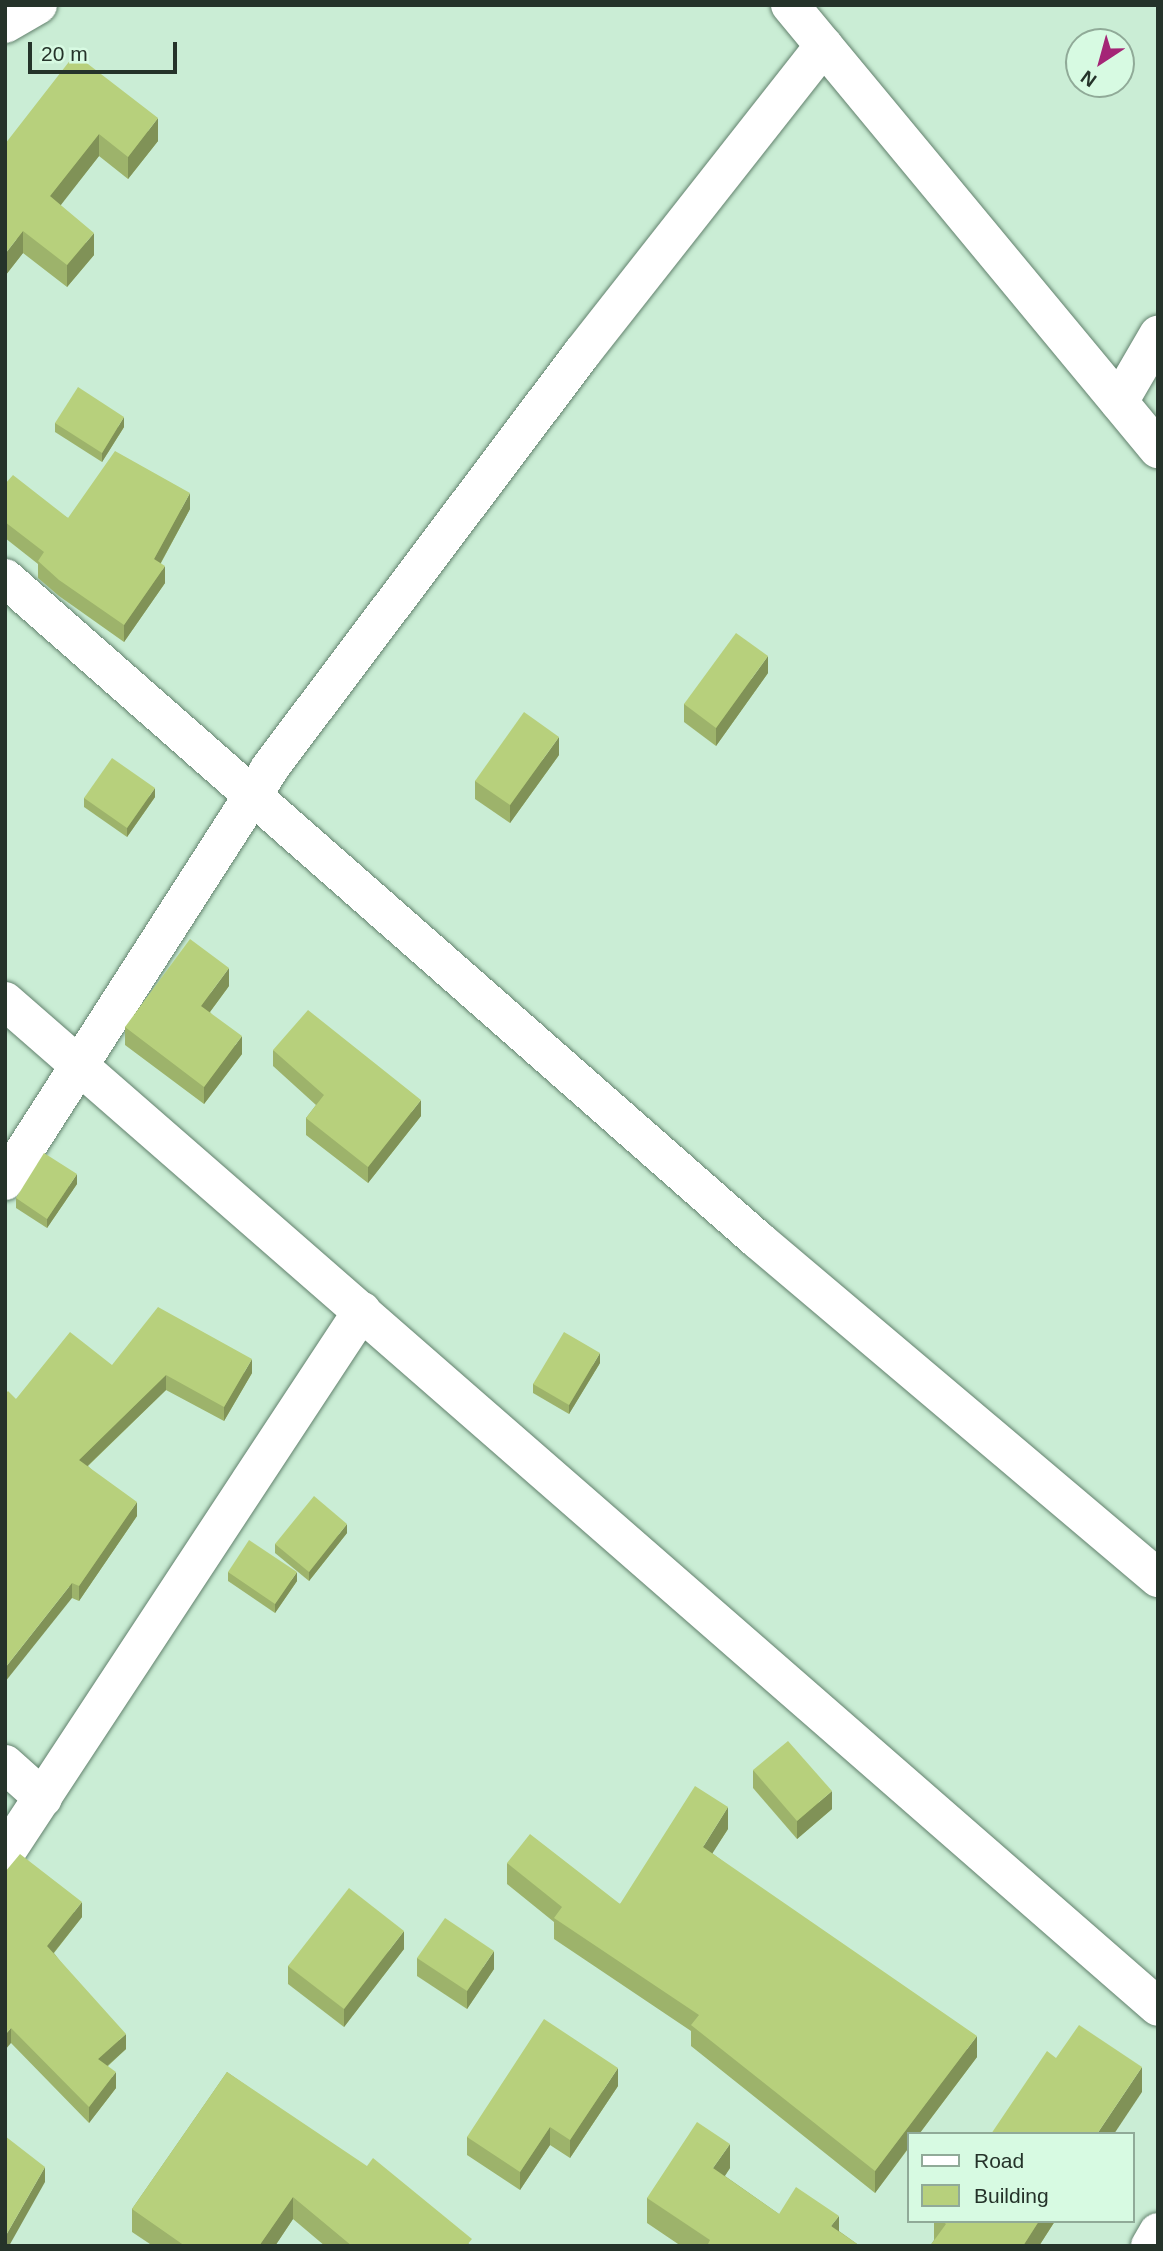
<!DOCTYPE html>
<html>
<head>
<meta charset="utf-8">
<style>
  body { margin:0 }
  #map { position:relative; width:1163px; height:2251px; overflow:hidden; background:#caedd5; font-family:Helvetica,sans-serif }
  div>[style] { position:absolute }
  .roads { filter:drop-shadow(0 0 2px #62816d) drop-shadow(0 0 2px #62816d) }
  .minor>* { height:38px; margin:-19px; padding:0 19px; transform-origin:19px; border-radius:19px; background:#fff }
  .wall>* { inset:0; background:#9db36b }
  .shaded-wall>* { inset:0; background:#809257 }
  .building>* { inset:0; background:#b7d07c }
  span { translate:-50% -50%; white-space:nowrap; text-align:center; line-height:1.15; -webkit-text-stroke:6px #d7fae2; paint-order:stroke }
  .frame { position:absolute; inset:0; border:7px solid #25332a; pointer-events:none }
  .legend { position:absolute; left:907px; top:2132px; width:228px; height:91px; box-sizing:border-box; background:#d7fae2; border:2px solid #90aa98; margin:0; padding:9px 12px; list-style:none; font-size:21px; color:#25332a }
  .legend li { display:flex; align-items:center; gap:14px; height:35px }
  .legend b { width:35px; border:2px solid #90aa98 }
  .north { position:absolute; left:1065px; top:28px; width:70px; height:70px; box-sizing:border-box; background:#d7fae2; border:2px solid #90aa98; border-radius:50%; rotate:216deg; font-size:19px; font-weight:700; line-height:28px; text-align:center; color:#25332a }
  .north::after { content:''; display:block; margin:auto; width:24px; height:32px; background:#a42576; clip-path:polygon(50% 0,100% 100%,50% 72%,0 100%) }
  .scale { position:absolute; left:28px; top:42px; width:149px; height:32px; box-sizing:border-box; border:4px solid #25332a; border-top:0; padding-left:9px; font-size:21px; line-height:24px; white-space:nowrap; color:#25332a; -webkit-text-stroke:5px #d7fae2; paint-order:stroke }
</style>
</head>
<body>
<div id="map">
  <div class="roads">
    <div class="minor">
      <div style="left:790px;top:5px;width:577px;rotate:50.35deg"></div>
      <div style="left:5px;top:24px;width:38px;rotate:-30deg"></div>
      <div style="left:1119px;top:402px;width:78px;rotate:-59.8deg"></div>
      <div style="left:5px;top:578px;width:1003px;rotate:41.32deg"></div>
      <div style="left:758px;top:1240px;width:524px;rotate:40.2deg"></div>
      <div style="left:5px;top:1001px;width:1530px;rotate:41.1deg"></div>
      <div style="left:5px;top:1181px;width:489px;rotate:-57.3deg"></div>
      <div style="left:269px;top:769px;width:521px;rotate:-53.04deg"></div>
      <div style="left:582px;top:353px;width:391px;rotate:-51.8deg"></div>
      <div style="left:5px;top:1764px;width:51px;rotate:41.8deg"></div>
      <div style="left:5px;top:1854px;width:650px;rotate:-56.68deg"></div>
      <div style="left:1150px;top:2246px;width:16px;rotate:-60deg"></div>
    </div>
  </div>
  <div class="wall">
    <div style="clip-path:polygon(75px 54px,158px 141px,128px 179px,99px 156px,60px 205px,94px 255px,67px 287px,23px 253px,5px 276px)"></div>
    <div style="clip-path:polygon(55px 423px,124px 427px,102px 462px,55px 432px)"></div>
    <div style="clip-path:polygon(5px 484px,68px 518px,190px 509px,161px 563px,165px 583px,124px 642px,59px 596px,38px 578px,38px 564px,5px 538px)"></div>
    <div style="clip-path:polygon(768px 673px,716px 746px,684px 722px,684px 704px)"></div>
    <div style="clip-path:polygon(559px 755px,510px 823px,475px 799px,475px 781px)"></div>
    <div style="clip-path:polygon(155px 797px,127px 837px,84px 807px,84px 798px)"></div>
    <div style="clip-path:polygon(229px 986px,210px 1012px,242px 1054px,204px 1104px,125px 1045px,125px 1027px)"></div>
    <div style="clip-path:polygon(273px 1050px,421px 1116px,368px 1183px,306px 1135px,306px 1118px,316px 1105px,273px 1066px)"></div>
    <div style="clip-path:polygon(77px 1184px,47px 1228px,16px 1208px,16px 1198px)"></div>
    <div style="clip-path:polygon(600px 1363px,569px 1414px,533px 1393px,533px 1384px)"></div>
    <div style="clip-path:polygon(112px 1365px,252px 1373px,224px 1421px,166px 1390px,88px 1466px,137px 1516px,79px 1601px,72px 1598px,16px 1399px)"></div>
    <div style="clip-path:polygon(347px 1533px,309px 1581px,275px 1553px,275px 1544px)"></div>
    <div style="clip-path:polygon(228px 1572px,297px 1581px,275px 1613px,228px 1581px)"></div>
    <div style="clip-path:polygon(753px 1770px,832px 1809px,797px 1839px,753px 1788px)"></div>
    <div style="clip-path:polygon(728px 1829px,712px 1853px,977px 2057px,875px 2193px,691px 2046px,691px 2031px,554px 1939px,554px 1922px,507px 1884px,507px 1863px,620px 1904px)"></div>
    <div style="clip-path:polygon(5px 1872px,82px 1917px,54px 1953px,126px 2049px,108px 2066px,116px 2088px,89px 2123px,11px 2043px)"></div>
    <div style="clip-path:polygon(404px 1949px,344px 2027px,288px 1984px,288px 1966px)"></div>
    <div style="clip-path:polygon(417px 1958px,494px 1969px,467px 2009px,417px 1976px)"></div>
    <div style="clip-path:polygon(227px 2072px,472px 2246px,325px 2246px,293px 2219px,275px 2246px,153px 2246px,132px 2232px,132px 2209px)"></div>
    <div style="clip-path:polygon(618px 2086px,570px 2158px,550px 2145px,520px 2190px,467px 2155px,467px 2137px)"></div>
    <div style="clip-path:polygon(730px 2168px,725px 2176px,779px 2214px,839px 2231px,860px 2246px,681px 2246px,647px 2223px,647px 2198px)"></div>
    <div style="clip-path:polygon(934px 2221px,1055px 2221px,1039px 2246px,930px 2246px,934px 2240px)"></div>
  </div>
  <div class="shaded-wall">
    <div style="clip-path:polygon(158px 118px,158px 141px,128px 179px,128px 157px)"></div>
    <div style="clip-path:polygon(99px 134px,99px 156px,50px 219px,50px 196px)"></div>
    <div style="clip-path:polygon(23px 231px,23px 253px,5px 276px,5px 254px)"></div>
    <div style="clip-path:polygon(94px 233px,94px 255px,67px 287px,67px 265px)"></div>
    <div style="clip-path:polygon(124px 417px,124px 427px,102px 462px,102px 453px)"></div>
    <div style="clip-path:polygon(190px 493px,190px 509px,154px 575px,154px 559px)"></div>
    <div style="clip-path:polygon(165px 566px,165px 583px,124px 642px,124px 625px)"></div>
    <div style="clip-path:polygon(768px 656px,768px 673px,716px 746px,716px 728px)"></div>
    <div style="clip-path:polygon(559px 737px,559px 755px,510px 823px,510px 805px)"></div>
    <div style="clip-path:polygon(155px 788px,155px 797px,127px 837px,127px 828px)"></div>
    <div style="clip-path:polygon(229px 968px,229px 986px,201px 1024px,201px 1006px)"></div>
    <div style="clip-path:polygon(242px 1036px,242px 1054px,204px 1104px,204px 1087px)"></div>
    <div style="clip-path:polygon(421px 1100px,421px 1116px,368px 1183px,368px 1167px)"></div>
    <div style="clip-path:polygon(77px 1174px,77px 1184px,47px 1228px,47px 1219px)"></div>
    <div style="clip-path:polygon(600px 1353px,600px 1363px,569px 1414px,569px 1405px)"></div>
    <div style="clip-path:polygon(252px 1359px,252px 1373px,224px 1421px,224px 1407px)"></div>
    <div style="clip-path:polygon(166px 1375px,166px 1390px,79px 1474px,79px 1460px)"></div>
    <div style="clip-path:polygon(137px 1502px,137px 1516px,79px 1601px,79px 1586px)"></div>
    <div style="clip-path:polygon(347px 1524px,347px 1533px,309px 1581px,309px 1572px)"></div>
    <div style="clip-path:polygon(297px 1572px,297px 1581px,275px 1613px,275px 1604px)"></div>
    <div style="clip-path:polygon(72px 1583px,72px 1598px,5px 1682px,5px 1668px)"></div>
    <div style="clip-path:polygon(832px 1791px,832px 1809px,797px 1839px,797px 1821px)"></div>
    <div style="clip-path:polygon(728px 1807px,728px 1829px,703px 1868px,703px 1847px)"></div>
    <div style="clip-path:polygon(82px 1902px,82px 1917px,47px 1961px,47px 1946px)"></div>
    <div style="clip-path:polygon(404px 1931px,404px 1949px,344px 2027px,344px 2009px)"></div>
    <div style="clip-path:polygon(494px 1951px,494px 1969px,467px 2009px,467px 1991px)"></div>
    <div style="clip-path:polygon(11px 2028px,11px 2043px,5px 2050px,5px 2035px)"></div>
    <div style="clip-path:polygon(126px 2034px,126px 2049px,98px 2074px,98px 2059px)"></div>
    <div style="clip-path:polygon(977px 2036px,977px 2057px,919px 2134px,909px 2134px,909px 2147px,875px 2193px,875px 2171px)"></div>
    <div style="clip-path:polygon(1142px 2067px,1142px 2092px,1114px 2134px,1097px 2134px)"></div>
    <div style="clip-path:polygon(618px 2068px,618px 2086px,570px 2158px,570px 2140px)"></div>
    <div style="clip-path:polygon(116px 2072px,116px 2088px,89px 2123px,89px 2107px)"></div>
    <div style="clip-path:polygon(550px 2127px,550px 2145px,520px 2190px,520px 2172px)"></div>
    <div style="clip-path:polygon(730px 2144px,730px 2168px,713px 2193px,713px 2168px)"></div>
    <div style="clip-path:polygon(45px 2167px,45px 2182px,9px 2246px,5px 2246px,5px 2237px)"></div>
    <div style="clip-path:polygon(293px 2197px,293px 2219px,275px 2246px,259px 2246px)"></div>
    <div style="clip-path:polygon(839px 2216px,839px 2241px,831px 2226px)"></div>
    <div style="clip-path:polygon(1039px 2221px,1055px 2221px,1039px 2246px,1023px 2246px)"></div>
  </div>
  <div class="building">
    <div style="clip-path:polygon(75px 54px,158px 118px,128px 157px,99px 134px,50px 196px,94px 233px,67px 265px,23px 231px,5px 254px,5px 144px)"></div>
    <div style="clip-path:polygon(78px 387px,124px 417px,102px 453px,55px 423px)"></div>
    <div style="clip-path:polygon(115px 451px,190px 493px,154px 559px,165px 566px,124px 625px,59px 580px,38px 561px,44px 552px,5px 522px,5px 484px,13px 475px,68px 518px)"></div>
    <div style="clip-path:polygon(736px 633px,768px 656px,716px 728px,684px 704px)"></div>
    <div style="clip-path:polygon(524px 712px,559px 737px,510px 805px,475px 781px)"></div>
    <div style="clip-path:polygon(112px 758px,155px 788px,127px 828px,84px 798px)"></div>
    <div style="clip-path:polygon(190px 939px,229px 968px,201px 1006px,242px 1036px,204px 1087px,125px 1027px)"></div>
    <div style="clip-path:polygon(308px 1010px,421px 1100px,368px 1167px,306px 1118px,324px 1095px,273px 1050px)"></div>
    <div style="clip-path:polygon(44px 1153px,77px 1174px,47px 1219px,16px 1198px)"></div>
    <div style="clip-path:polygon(158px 1307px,252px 1359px,224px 1407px,166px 1375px,79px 1460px,137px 1502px,79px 1586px,72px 1583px,5px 1668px,5px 1394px,8px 1391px,16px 1399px,70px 1332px,112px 1365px)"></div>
    <div style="clip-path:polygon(564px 1332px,600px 1353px,569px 1405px,533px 1384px)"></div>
    <div style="clip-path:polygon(314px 1496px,347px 1524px,309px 1572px,275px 1544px)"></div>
    <div style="clip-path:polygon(249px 1540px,297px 1572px,275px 1604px,228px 1572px)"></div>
    <div style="clip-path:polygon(788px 1741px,832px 1791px,797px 1821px,753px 1770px)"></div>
    <div style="clip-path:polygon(695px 1786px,728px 1807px,703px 1847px,977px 2036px,875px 2171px,691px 2025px,699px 2015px,554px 1918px,562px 1907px,507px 1863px,530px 1834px,620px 1904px)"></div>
    <div style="clip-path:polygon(20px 1854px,82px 1902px,47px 1946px,126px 2034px,98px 2059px,116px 2072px,89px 2107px,11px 2028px,5px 2035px,5px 1872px)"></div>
    <div style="clip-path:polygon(349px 1888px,404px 1931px,344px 2009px,288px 1966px)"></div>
    <div style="clip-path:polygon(445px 1918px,494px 1951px,467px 1991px,417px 1958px)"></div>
    <div style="clip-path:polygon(544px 2019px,618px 2068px,570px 2140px,550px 2127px,520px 2172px,467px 2137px)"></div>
    <div style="clip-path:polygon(1079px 2025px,1142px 2067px,1097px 2134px,991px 2134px,1047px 2051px,1056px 2058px)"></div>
    <div style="clip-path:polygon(227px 2072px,367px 2166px,373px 2158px,472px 2239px,466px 2246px,352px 2246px,293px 2197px,259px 2246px,185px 2246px,132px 2209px)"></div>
    <div style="clip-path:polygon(697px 2122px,730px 2144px,713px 2168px,779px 2214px,796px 2187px,839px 2216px,831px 2226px,860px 2246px,707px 2246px,710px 2240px,647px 2198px)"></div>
    <div style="clip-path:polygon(5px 2136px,45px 2167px,5px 2237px)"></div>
    <div style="clip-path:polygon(942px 2221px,1039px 2221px,1023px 2246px,930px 2246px,946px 2224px)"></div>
  </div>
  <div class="frame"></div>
  <ul class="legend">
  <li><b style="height:9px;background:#fff"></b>Road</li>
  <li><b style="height:19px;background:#b7d07c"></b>Building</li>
  </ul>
  <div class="north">N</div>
  <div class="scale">20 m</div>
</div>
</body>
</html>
